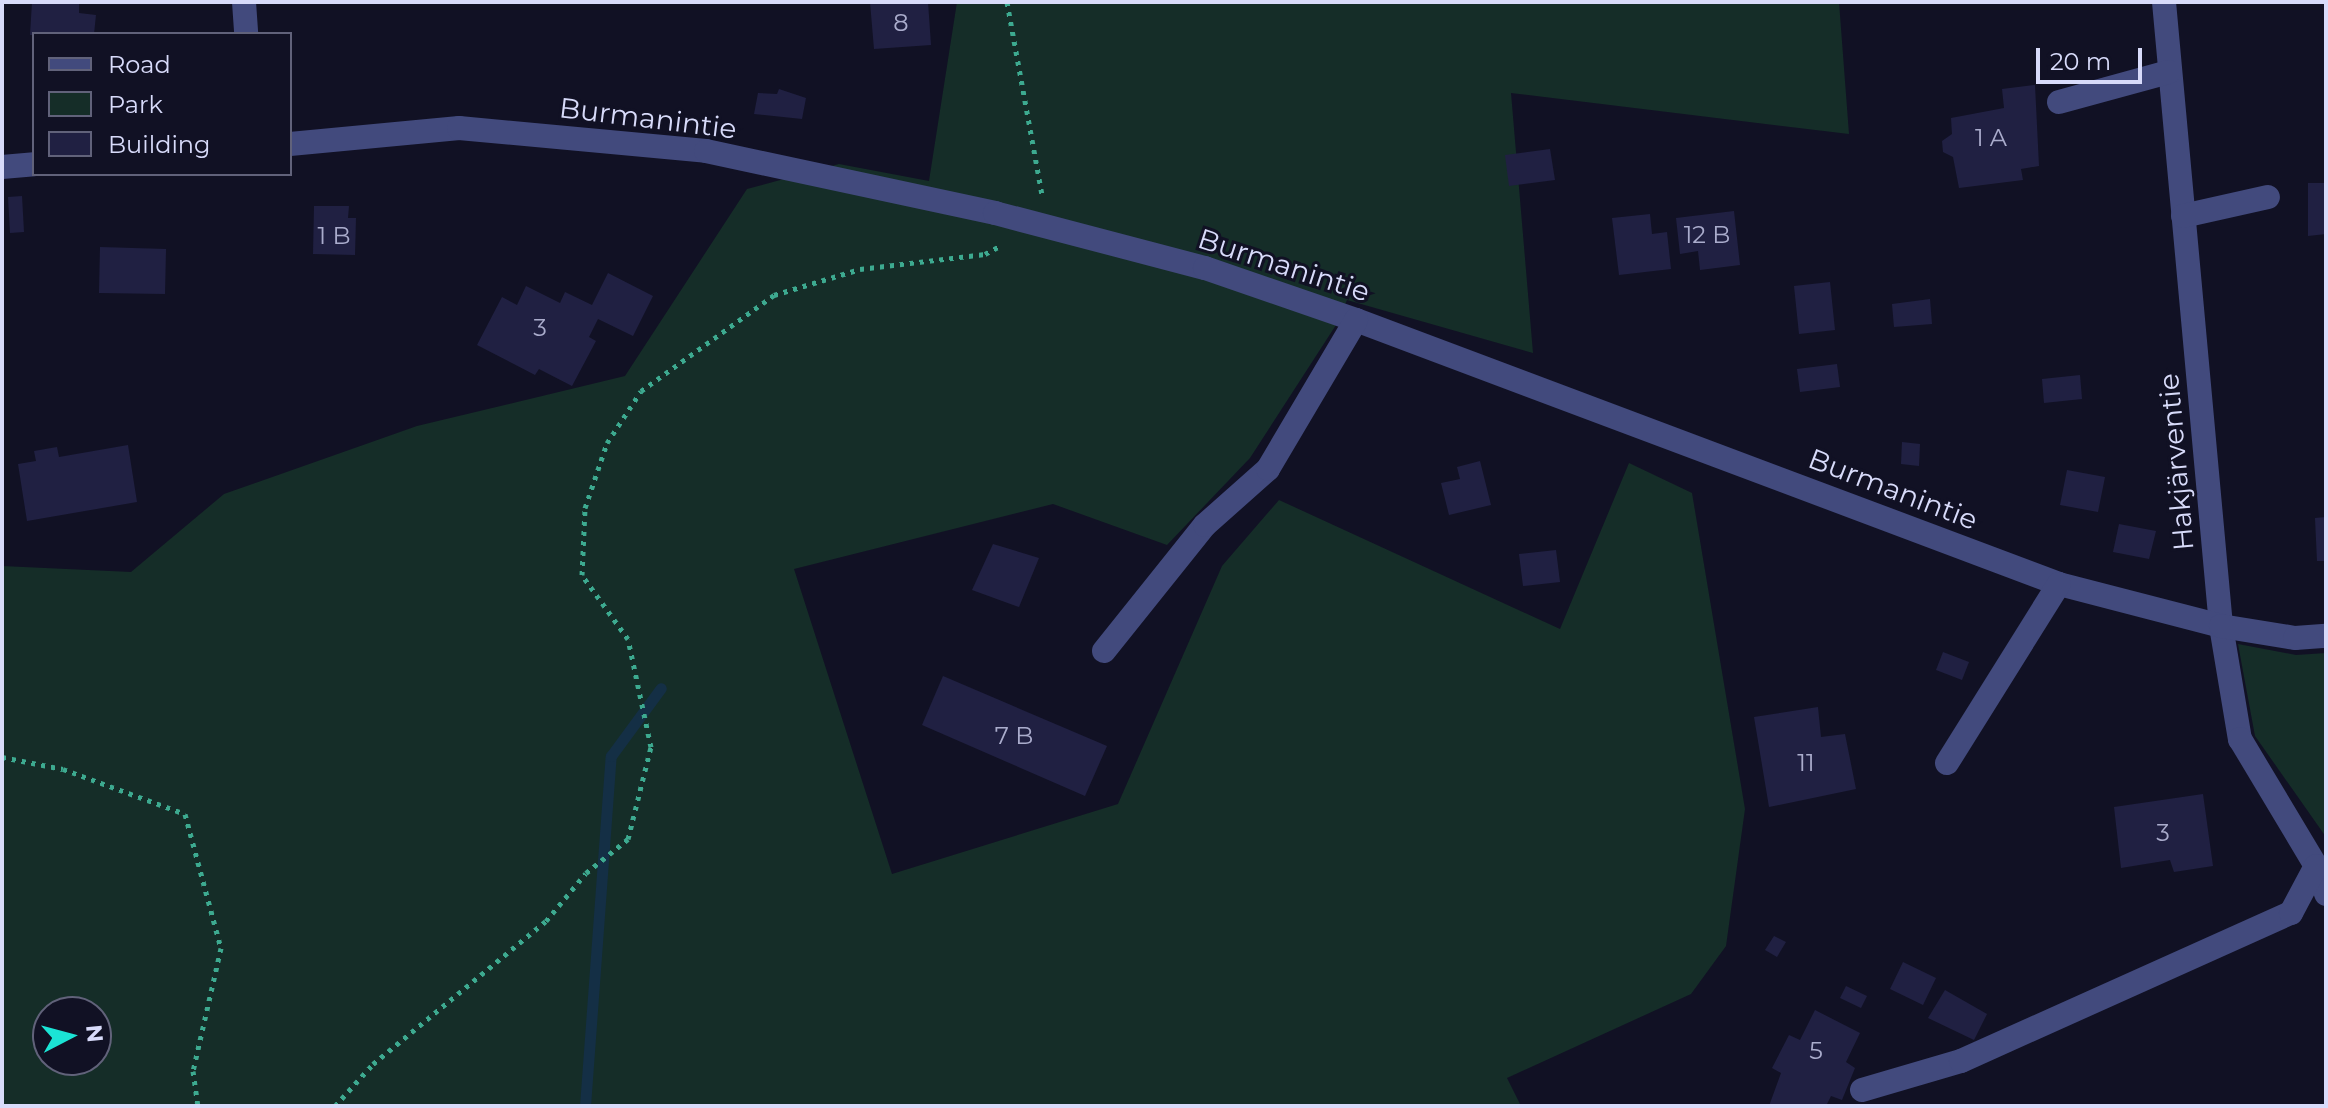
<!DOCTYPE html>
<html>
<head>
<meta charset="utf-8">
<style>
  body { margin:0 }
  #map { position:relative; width:2328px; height:1108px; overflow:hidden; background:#111124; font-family:Montserrat,sans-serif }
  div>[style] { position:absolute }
  .green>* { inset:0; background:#152d28 }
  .stream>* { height:11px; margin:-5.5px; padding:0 5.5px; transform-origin:5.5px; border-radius:5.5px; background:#142f45 }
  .building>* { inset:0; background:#202042 }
  .path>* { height:5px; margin-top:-2.5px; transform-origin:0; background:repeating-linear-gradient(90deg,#3daa90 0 4px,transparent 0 10px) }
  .minor>* { height:24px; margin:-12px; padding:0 12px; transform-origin:12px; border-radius:12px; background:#424a7d }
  span { translate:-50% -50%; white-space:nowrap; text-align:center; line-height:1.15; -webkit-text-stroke:6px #111124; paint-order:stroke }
  .number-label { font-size:24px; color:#aaaccc }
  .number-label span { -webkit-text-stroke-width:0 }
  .street-label { font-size:28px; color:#d8dbfa }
  .frame { position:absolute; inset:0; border:4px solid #d8dbfa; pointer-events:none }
  .legend { position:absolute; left:32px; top:32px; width:260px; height:144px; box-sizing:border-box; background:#111124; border:2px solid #61627a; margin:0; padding:10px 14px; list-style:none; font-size:24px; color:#d8dbfa }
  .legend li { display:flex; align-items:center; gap:16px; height:40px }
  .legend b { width:40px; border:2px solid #61627a }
  .north { position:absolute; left:32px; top:996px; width:80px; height:80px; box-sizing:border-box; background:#111124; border:2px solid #61627a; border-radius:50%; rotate:84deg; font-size:22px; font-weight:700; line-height:32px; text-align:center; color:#d8dbfa }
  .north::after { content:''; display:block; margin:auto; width:28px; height:36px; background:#1be4d5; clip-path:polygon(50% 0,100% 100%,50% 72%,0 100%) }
  .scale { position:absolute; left:2036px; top:48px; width:106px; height:36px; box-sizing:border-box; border:4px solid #d8dbfa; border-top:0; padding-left:10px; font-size:24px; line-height:28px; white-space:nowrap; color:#d8dbfa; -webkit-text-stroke:6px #111124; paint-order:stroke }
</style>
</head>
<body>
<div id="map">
  <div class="green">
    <div style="clip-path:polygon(evenodd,957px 2px,1839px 2px,1849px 134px,1511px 93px,1533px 353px,1347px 300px,1336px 325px,1250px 458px,1167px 545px,1053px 504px,794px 569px,892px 874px,1118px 804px,1222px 566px,1279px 500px,1560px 629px,1629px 463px,1692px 493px,1745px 809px,1726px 946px,1691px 994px,1507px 1078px,1521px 1106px,2px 1106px,2px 566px,131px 572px,224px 494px,417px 426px,625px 376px,747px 189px,839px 164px,929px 181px,957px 2px,48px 1012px,96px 1012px,96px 1060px,48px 1060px,48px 1012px)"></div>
    <div style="clip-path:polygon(2238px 644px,2296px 655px,2326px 653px,2326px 837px,2255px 736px)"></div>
  </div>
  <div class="stream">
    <div style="left:585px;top:1106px;width:351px;rotate:-85.8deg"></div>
    <div style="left:611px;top:756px;width:84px;rotate:-53.7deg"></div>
  </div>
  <div class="building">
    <div style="clip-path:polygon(32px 2px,79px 2px,79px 13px,96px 15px,94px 34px,30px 35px)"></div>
    <div style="clip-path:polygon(870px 2px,928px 2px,931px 45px,874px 49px)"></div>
    <div style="clip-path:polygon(2035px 85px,2039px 166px,2021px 169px,2023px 180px,1959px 188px,1953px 157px,1943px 152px,1942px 141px,1952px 134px,1951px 118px,2004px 108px,2002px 89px)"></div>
    <div style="clip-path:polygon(779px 89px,806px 98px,802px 119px,754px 114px,758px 93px,777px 94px)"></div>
    <div style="clip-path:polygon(1550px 149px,1555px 180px,1509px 186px,1505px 155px)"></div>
    <div style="clip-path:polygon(2308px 183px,2326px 183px,2326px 234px,2308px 236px)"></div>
    <div style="clip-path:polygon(22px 196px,24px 232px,10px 233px,8px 197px)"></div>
    <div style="clip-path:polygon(314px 206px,349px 206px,348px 218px,356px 218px,355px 255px,313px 254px)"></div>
    <div style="clip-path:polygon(1734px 211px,1740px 265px,1700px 270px,1698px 251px,1680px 254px,1676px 218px)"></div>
    <div style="clip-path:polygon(1650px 214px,1652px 234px,1667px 232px,1671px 269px,1619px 275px,1612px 218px)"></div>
    <div style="clip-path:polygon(100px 247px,166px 249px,165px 294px,99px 293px)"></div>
    <div style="clip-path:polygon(608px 273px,653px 296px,633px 336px,598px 319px,589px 337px,596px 341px,572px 386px,539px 369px,535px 375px,477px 345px,502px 297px,517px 305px,526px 286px,560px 303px,565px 292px,592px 305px)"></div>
    <div style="clip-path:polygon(1830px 282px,1835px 330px,1799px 334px,1794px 286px)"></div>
    <div style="clip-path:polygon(1930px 299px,1932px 324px,1894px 327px,1892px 304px)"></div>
    <div style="clip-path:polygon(1837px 364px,1840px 387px,1800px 392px,1797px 369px)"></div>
    <div style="clip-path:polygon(2080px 375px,2082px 399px,2044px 403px,2042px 379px)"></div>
    <div style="clip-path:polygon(1902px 442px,1920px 444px,1919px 466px,1901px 464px)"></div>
    <div style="clip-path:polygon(128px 445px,137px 502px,27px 521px,18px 464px,36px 461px,34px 451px,57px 447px,59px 457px)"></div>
    <div style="clip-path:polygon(1480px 461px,1491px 505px,1449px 515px,1441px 483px,1460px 479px,1457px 467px)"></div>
    <div style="clip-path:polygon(2067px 470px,2105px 477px,2098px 512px,2060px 505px)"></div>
    <div style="clip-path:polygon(2326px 517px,2326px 561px,2317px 561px,2315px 518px)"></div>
    <div style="clip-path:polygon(2119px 524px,2156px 531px,2149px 559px,2113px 552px)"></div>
    <div style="clip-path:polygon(993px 544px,1039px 558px,1019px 607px,972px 590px)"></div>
    <div style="clip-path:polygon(1556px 550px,1560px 582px,1523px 586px,1519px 554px)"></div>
    <div style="clip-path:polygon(1943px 652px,1969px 662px,1962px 680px,1936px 670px)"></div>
    <div style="clip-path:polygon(943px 676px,1107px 746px,1085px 796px,922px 725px)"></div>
    <div style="clip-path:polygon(1818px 707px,1821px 737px,1845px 734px,1856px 789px,1769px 807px,1754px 717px)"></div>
    <div style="clip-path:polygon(2203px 794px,2213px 866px,2174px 872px,2170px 860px,2121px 868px,2114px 807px)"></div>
    <div style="clip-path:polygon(1774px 936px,1786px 942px,1777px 957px,1765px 950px)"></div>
    <div style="clip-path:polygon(1903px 962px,1936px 978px,1923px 1005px,1890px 989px)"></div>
    <div style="clip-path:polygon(1846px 986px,1867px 996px,1861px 1008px,1840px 998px)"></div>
    <div style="clip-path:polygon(1945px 990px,1987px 1014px,1974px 1040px,1928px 1018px)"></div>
    <div style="clip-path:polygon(1815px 1010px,1860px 1033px,1846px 1062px,1855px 1068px,1842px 1100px,1831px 1096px,1826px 1106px,1769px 1106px,1781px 1073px,1772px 1068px,1789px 1035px,1800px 1040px)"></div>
  </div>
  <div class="path">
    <div style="left:1007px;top:2px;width:196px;rotate:79.7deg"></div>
    <div style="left:2px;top:757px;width:62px;rotate:11.1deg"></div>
    <div style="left:63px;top:769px;width:130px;rotate:20.2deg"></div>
    <div style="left:185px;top:814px;width:139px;rotate:75deg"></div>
    <div style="left:221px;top:948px;width:126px;rotate:102.8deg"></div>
    <div style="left:193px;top:1071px;width:35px;rotate:82deg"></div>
    <div style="left:335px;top:1106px;width:57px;rotate:-47.9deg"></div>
    <div style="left:373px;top:1064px;width:224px;rotate:-39.6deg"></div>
    <div style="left:546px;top:921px;width:62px;rotate:-50.2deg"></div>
    <div style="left:586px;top:873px;width:54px;rotate:-39deg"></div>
    <div style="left:628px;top:839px;width:95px;rotate:-76deg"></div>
    <div style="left:651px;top:747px;width:110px;rotate:-102deg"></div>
    <div style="left:628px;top:639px;width:79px;rotate:-125.7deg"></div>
    <div style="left:582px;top:575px;width:67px;rotate:-87.4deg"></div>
    <div style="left:585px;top:508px;width:69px;rotate:-71.3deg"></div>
    <div style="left:607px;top:443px;width:62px;rotate:-56.8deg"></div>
    <div style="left:641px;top:391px;width:164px;rotate:-35.8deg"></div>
    <div style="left:774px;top:295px;width:90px;rotate:-16.8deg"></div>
    <div style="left:860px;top:269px;width:126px;rotate:-6.8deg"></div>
    <div style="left:985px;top:254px;width:19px;rotate:-28deg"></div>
  </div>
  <div class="minor">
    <div style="left:244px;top:2px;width:32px;rotate:86deg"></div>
    <div style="left:2164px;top:2px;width:627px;rotate:84.78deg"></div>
    <div style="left:2221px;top:626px;width:115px;rotate:80.5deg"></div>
    <div style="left:2240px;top:739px;width:148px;rotate:59.1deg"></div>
    <div style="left:2316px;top:866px;width:30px;rotate:70deg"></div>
    <div style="left:2059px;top:102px;width:114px;rotate:-15.3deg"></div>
    <div style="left:290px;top:144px;width:170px;rotate:-5.4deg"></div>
    <div style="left:459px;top:128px;width:248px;rotate:5.3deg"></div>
    <div style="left:706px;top:151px;width:296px;rotate:12.1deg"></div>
    <div style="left:995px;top:213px;width:217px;rotate:14.7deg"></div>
    <div style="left:1205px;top:268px;width:160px;rotate:19deg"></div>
    <div style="left:1356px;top:320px;width:751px;rotate:20.58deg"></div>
    <div style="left:2059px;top:584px;width:167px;rotate:14.5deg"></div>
    <div style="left:2221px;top:626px;width:75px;rotate:9.2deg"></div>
    <div style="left:2295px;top:638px;width:31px;rotate:-4deg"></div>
    <div style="left:2px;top:167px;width:32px;rotate:-5deg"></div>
    <div style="left:2183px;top:216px;width:87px;rotate:-12.6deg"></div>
    <div style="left:1104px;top:651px;width:161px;rotate:-51.3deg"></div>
    <div style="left:1205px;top:525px;width:84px;rotate:-41.6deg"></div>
    <div style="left:1268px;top:469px;width:173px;rotate:-59.4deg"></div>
    <div style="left:1947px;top:763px;width:211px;rotate:-58deg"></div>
    <div style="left:1862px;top:1090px;width:103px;rotate:-16.3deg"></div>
    <div style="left:1961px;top:1061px;width:362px;rotate:-24.2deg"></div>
    <div style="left:2291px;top:913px;width:53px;rotate:-62deg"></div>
  </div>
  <div class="number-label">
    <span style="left:901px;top:23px">8</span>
    <span style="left:1991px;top:138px">1 A</span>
    <span style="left:1707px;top:235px">12 B</span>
    <span style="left:334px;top:236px">1 B</span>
    <span style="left:540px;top:328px">3</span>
    <span style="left:1014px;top:736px">7 B</span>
    <span style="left:1806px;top:763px">11</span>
    <span style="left:2163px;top:833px">3</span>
    <span style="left:1816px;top:1051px">5</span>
  </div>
  <div class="street-label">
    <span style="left:648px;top:118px;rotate:7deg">Burmanintie</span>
    <span style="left:1284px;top:265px;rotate:18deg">Burmanintie</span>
    <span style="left:2176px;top:462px;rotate:-95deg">Hakjärventie</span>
    <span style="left:1893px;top:489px;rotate:21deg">Burmanintie</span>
  </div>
  <div class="frame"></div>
  <ul class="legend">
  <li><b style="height:10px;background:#424a7d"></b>Road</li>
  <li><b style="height:22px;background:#152d28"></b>Park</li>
  <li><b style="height:22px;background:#202042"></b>Building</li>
  </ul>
  <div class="north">N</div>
  <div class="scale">20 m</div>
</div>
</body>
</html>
